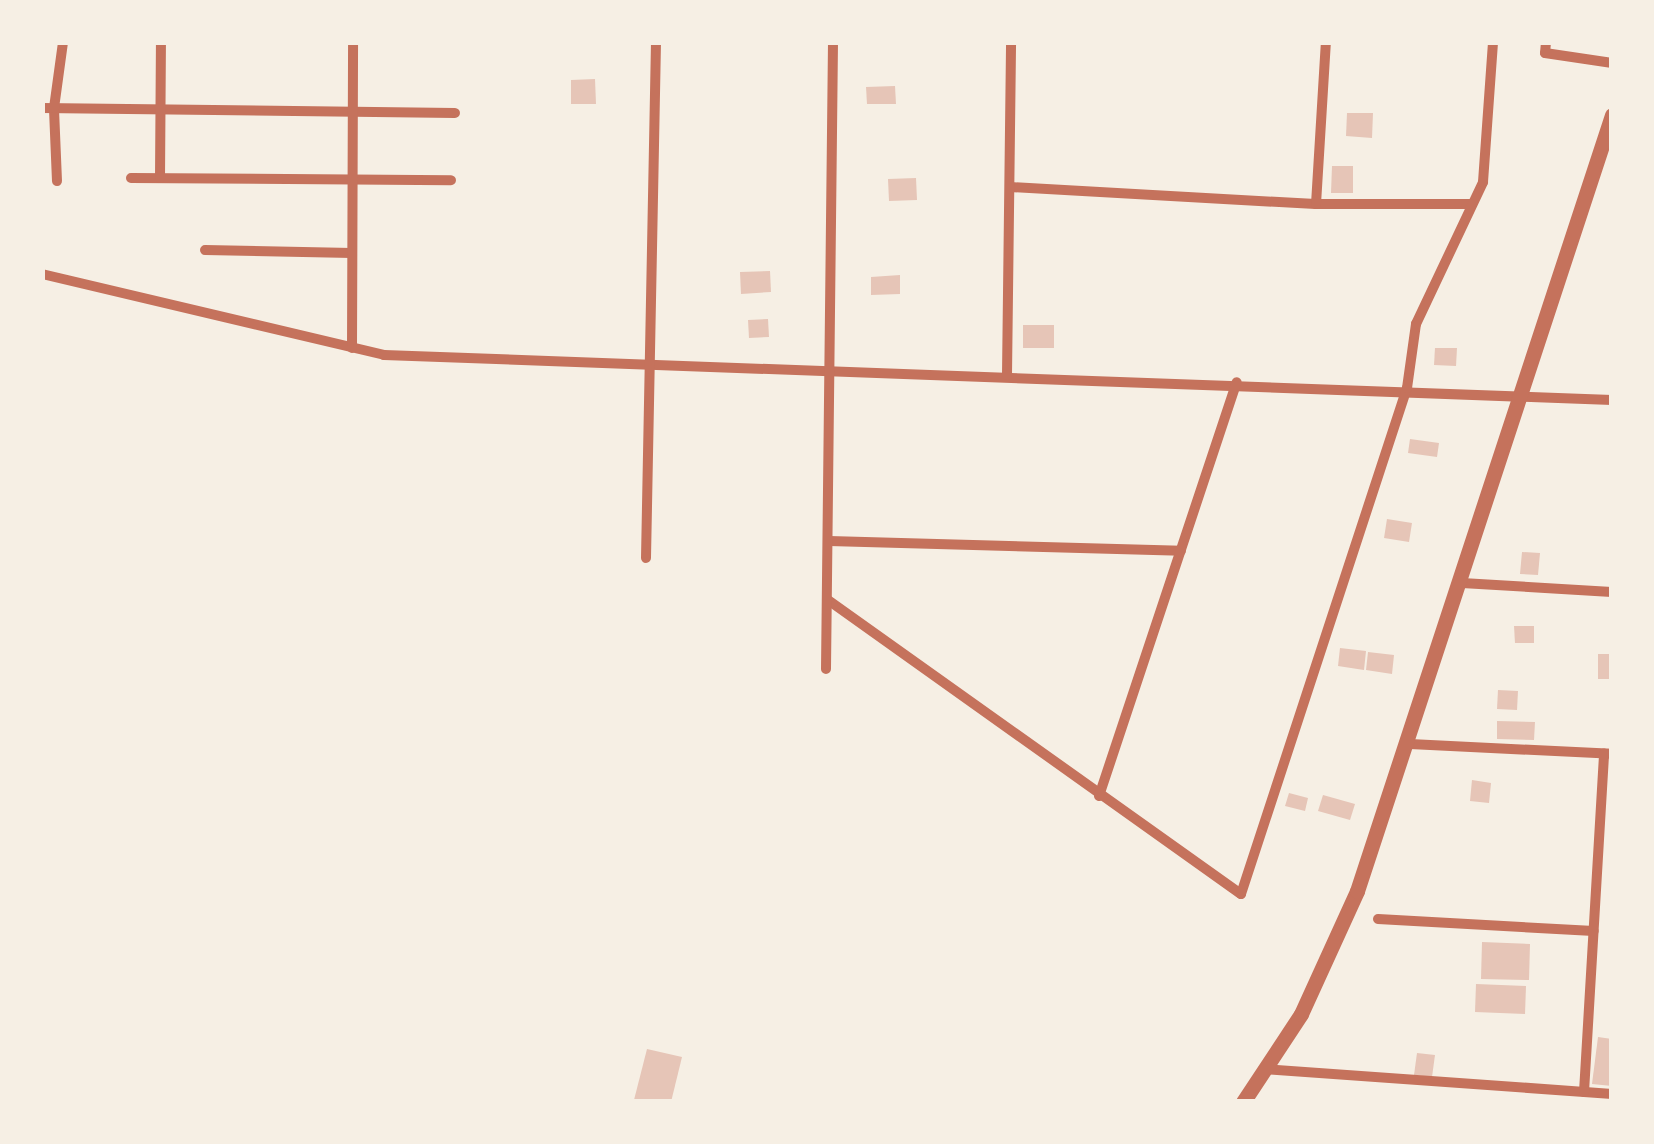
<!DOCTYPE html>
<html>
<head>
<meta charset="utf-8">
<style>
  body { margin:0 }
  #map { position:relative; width:1654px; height:1144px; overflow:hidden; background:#f6efe4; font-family:Literata,serif }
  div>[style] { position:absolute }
  .building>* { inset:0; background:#e6c5b7 }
  .minor>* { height:10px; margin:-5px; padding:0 5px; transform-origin:5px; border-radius:5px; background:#c5725c }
  .tertiary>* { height:15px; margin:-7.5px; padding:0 7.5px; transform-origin:7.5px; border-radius:7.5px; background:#c5725c }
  span { translate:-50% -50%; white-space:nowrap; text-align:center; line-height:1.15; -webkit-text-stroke:9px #f6efe4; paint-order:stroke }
  .frame { position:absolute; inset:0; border:45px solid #f6efe4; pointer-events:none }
</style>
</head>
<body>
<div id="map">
  <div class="building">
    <div style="clip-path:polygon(595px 79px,596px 104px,571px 104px,571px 80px)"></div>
    <div style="clip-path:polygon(895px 86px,896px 104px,867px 104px,866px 87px)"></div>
    <div style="clip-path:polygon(1347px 113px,1373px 113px,1372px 138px,1346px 136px)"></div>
    <div style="clip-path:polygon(1332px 166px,1353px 166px,1353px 193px,1331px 193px)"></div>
    <div style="clip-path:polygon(916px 178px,917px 200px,889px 201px,888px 179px)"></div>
    <div style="clip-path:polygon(770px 271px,771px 292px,741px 294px,740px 272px)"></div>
    <div style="clip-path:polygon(900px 275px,900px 294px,871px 295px,871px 277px)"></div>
    <div style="clip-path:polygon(768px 319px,769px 337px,749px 338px,748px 320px)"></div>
    <div style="clip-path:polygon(1023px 325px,1054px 325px,1054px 348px,1023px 348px)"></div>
    <div style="clip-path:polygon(1435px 348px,1457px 348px,1456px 366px,1434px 365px)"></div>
    <div style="clip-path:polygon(1410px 439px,1439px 443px,1437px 457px,1408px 453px)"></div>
    <div style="clip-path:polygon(1387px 519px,1412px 523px,1409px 542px,1384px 538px)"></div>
    <div style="clip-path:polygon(1522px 552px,1540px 553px,1538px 575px,1520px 574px)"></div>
    <div style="clip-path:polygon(1514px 626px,1534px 626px,1534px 643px,1515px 643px)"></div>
    <div style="clip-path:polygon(1340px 648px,1366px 651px,1364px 670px,1338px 666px)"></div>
    <div style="clip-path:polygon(1368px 652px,1394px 655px,1392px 674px,1366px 670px)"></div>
    <div style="clip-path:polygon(1598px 654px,1612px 654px,1612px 679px,1598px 679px)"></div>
    <div style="clip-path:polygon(1498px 690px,1518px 691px,1517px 710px,1497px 709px)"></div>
    <div style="clip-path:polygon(1497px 721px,1535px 722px,1534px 740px,1497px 739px)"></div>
    <div style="clip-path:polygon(1472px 780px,1491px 783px,1489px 803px,1470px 801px)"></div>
    <div style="clip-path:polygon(1289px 793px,1308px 798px,1305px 811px,1285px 806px)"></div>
    <div style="clip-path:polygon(1323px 795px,1355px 804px,1350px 820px,1318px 811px)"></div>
    <div style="clip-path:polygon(1482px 942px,1530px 944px,1529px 980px,1481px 979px)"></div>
    <div style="clip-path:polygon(1476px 984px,1526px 986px,1525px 1014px,1475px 1012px)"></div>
    <div style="clip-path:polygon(1598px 1037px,1612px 1039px,1612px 1086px,1592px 1084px)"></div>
    <div style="clip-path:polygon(647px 1049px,682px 1057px,671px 1102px,634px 1100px)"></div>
    <div style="clip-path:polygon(1417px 1053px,1435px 1055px,1432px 1077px,1414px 1075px)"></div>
  </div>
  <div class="minor">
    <div style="left:1546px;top:42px;width:11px;rotate:95deg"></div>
    <div style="left:1545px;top:53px;width:68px;rotate:8.5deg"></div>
    <div style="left:42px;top:108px;width:413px;rotate:0.7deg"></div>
    <div style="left:131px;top:178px;width:320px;rotate:0.4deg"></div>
    <div style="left:160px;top:178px;width:136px;rotate:-89.6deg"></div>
    <div style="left:57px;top:181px;width:73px;rotate:-92.4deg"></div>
    <div style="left:54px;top:108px;width:67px;rotate:-82.2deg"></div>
    <div style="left:1010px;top:187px;width:306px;rotate:3.2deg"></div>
    <div style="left:1316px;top:204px;width:156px"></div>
    <div style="left:1316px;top:204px;width:162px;rotate:-86.5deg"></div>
    <div style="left:205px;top:250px;width:147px;rotate:1.2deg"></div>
    <div style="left:42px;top:274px;width:351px;rotate:13.3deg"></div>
    <div style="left:384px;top:355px;width:1229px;rotate:2.1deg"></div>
    <div style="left:352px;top:348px;width:306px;rotate:-89.8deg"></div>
    <div style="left:1007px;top:375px;width:333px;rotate:-89.3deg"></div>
    <div style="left:829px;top:541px;width:352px;rotate:1.6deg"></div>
    <div style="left:646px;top:558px;width:516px;rotate:-88.89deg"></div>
    <div style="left:1462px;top:583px;width:150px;rotate:3.4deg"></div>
    <div style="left:828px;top:600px;width:507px;rotate:35.45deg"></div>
    <div style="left:1241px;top:894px;width:533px;rotate:-71.84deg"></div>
    <div style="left:1407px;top:388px;width:65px;rotate:-82deg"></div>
    <div style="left:1416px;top:324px;width:157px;rotate:-64.7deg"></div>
    <div style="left:1483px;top:182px;width:140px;rotate:-85.9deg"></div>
    <div style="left:826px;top:669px;width:627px;rotate:-89.36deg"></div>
    <div style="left:1410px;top:744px;width:202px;rotate:2.8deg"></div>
    <div style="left:1099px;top:796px;width:436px;rotate:-71.6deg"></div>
    <div style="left:1378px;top:919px;width:216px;rotate:3.2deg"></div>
    <div style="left:1264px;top:1069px;width:349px;rotate:4.1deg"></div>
    <div style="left:1584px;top:1092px;width:339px;rotate:-86.6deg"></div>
  </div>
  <div class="tertiary">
    <div style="left:1243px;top:1102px;width:105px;rotate:-56.6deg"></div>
    <div style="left:1301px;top:1014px;width:135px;rotate:-65.5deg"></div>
    <div style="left:1357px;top:891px;width:817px;rotate:-71.81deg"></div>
  </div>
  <div class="frame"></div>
</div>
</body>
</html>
